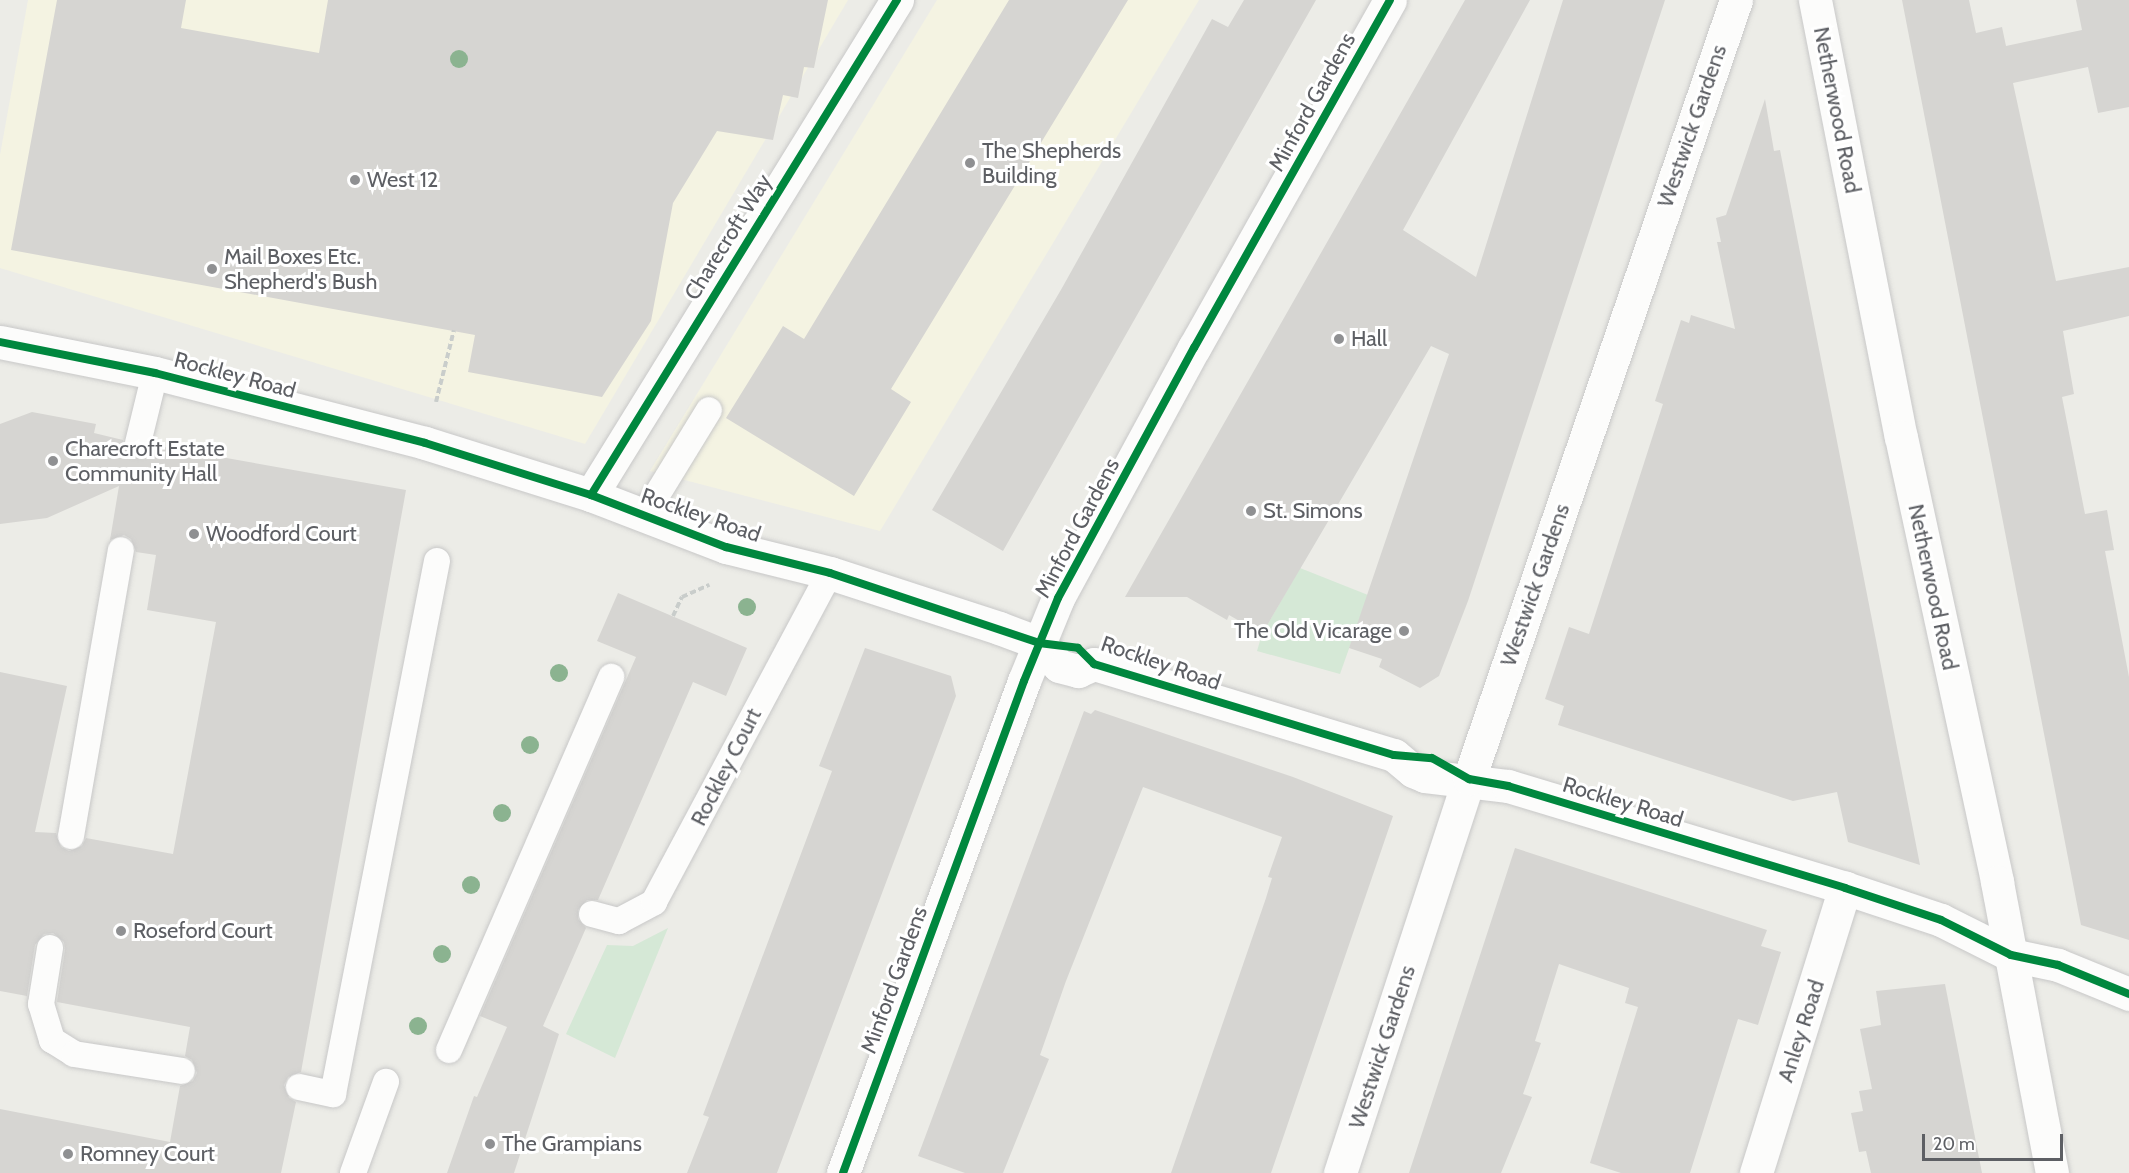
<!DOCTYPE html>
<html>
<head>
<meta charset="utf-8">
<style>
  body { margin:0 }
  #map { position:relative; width:2129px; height:1173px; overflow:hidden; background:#ecece7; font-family:Cabin,sans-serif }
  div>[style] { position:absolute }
  .commercial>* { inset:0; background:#f4f3e2 }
  .green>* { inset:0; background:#d5e8d6 }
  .building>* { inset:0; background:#d6d5d2 }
  .path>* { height:4px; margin-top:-2px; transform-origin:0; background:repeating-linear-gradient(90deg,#c9cdcb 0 6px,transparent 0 9px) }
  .roads { filter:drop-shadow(0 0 2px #c8c8c8) drop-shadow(0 0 2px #c8c8c8) }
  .service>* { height:26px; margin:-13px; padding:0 13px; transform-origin:13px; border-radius:13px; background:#fcfcfb }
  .minor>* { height:33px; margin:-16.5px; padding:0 16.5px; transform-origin:16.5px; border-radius:16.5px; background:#fcfcfb }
  .cycleway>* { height:8px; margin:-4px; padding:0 4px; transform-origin:4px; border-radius:4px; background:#00873e }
  .trees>* { width:18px; height:18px; margin:-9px; border-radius:50%; background:#8bb390 }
  .dots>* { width:16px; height:16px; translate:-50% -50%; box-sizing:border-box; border:3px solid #fff; border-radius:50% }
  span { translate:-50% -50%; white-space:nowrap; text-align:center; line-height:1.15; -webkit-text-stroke:6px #fff; paint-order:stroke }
  .street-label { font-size:22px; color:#5d5f64 }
  .poi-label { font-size:22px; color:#5d5f64 }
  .left { translate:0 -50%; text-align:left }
  .right { translate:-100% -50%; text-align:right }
  .scale { position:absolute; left:1922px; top:1134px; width:141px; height:27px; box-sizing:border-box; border:3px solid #5d5f64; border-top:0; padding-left:8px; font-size:18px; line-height:21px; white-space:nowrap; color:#5d5f64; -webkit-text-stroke:4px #fff; paint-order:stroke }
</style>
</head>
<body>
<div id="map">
  <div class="commercial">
    <div style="clip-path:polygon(28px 0,848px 0,585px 444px,0 268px,0 155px)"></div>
    <div style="clip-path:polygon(937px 0,1199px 0,880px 531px,650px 471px)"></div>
  </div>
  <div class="green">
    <div style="clip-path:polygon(1300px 568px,1368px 595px,1340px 674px,1257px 651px,1262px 634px)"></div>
    <div style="clip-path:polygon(668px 928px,615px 1058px,566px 1034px,607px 945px,633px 946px)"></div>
  </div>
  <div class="building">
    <div style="clip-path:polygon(57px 0,186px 0,181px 28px,319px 53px,328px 0,828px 0,814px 68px,804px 67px,798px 98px,783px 95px,773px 140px,717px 131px,673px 203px,651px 321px,602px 397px,468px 372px,475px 335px,11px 250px)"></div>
    <div style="clip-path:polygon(1009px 0,1128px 0,891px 389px,911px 402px,854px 496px,726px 418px,783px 326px,804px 339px)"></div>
    <div style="clip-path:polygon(1244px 0,1316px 0,1003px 551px,932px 510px,1062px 288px,1212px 19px,1228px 27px)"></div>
    <div style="clip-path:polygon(1465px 0,1530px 0,1403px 230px,1476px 277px,1563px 0,1665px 0,1468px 601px,1439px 676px,1420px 688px,1379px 667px,1382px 659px,1349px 648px,1449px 354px,1431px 346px,1262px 634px,1229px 615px,1227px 620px,1187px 597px,1125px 597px)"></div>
    <div style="clip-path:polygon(1902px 0,1969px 0,1976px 33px,2002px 27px,2006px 46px,2082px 30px,2076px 0,2129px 0,2129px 107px,2098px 113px,2088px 67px,2013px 83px,2056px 281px,2129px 267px,2129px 316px,2063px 331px,2074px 394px,2062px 397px,2085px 514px,2107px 510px,2114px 550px,2105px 551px,2129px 677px,2129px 940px,2081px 925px)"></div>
    <div style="clip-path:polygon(1765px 99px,1774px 151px,1780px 150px,1920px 865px,1848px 842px,1837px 792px,1793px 801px,1558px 725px,1564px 706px,1545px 699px,1569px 627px,1589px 634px,1663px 404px,1655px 401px,1681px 320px,1689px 323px,1691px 315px,1735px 329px,1717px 242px,1721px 242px,1716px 218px,1726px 215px)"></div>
    <div style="clip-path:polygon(32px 412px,96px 424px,94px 433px,123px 440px,127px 453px,135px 458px,148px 454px,153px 445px,406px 490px,301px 1072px,288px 1077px,284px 1085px,289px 1098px,296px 1102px,281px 1173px,0 1173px,0 1109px,170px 1142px,180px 1086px,193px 1081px,197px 1073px,192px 1060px,185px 1056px,190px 1027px,57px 1002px,65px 950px,64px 942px,53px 933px,44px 934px,35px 945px,27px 996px,0 991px,0 672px,67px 686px,35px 832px,56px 833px,61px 847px,69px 851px,82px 846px,86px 838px,173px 854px,216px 622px,147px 610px,156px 555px,136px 552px,131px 539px,124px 535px,110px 540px,119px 486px,47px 518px,0 524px,0 424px)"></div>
    <div style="clip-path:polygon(618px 593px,747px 648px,726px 696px,693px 682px,598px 900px,587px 900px,578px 910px,578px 919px,586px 928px,543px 1026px,559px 1034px,514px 1173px,447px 1173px,474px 1096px,477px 1097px,507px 1027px,480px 1016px,636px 657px,597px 641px)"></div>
    <div style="clip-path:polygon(865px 648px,951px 676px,956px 696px,777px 1173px,687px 1173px,709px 1117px,703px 1115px,832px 771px,819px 766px)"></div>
    <div style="clip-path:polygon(1095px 710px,1293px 777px,1393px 816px,1271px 1173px,1171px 1173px,1266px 898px,1272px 878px,1268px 877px,1282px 837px,1143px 787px,1066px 981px,1040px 1055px,1049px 1059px,1003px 1173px,965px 1173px,918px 1156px,1084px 711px,1091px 714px)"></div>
    <div style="clip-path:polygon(1515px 848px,1767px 930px,1761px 946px,1781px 952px,1758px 1025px,1738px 1019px,1690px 1173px,1621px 1173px,1590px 1163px,1638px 1007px,1625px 1003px,1629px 988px,1559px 964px,1535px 1041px,1541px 1043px,1523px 1094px,1532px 1097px,1501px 1173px,1409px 1173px)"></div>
    <div style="clip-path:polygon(1945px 984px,1982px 1173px,1871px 1173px,1866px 1151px,1859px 1152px,1851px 1113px,1863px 1111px,1859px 1091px,1872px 1089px,1860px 1029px,1881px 1025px,1876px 991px)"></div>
  </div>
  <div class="path">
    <div style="left:436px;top:402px;width:74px;rotate:-76deg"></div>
    <div style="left:673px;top:616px;width:21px;rotate:-65deg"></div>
    <div style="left:682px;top:597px;width:30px;rotate:-24deg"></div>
  </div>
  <div class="roads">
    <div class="service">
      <div style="left:138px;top:443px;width:72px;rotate:-76.3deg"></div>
      <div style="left:644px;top:516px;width:124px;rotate:-58.5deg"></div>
      <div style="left:71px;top:836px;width:290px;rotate:-80.1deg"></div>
      <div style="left:592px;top:914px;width:28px;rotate:15deg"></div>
      <div style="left:619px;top:921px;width:40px;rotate:-28deg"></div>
      <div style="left:654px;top:902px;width:373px;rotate:-61.9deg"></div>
      <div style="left:50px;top:948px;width:57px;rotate:99.1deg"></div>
      <div style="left:41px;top:1004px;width:38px;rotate:73deg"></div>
      <div style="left:52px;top:1040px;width:26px;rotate:32deg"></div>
      <div style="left:74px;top:1054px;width:109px;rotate:8.9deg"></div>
      <div style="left:449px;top:1050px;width:407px;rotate:-66.5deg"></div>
      <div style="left:299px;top:1087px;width:35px;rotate:12deg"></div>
      <div style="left:333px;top:1094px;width:543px;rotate:-78.96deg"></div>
      <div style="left:353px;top:1173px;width:97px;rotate:-70.1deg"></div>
    </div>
    <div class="minor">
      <div style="left:1815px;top:0;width:445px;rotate:78.9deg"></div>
      <div style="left:1901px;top:437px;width:455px;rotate:77.8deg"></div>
      <div style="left:1997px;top:882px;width:296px;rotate:79.3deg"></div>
      <div style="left:0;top:342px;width:158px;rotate:11.3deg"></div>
      <div style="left:155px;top:373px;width:279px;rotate:14.5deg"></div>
      <div style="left:425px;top:443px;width:174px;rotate:17.4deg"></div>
      <div style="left:591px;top:495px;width:145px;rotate:21.1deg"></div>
      <div style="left:726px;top:547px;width:107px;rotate:14deg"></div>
      <div style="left:830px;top:573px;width:178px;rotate:18deg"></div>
      <div style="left:999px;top:628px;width:43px;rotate:20.6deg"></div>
      <div style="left:1039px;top:643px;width:30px;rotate:49deg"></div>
      <div style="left:1059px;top:666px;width:20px;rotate:15deg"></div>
      <div style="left:1078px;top:671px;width:17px;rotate:-24deg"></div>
      <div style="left:1094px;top:664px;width:313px;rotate:16.9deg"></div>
      <div style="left:1394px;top:755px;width:25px;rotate:40deg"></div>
      <div style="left:1413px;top:771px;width:13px;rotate:23deg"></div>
      <div style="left:1425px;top:776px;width:84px;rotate:6.9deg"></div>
      <div style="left:1508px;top:786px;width:352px;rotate:16.8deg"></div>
      <div style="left:1845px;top:888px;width:101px;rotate:18.4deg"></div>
      <div style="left:1941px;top:920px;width:78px;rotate:26.6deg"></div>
      <div style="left:2011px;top:955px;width:48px;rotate:12deg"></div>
      <div style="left:2058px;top:965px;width:77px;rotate:22.2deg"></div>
      <div style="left:591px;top:495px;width:582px;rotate:-58.28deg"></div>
      <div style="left:843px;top:1173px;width:524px;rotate:-69.8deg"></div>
      <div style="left:1024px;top:681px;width:90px;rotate:-67.7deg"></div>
      <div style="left:1058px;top:598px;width:285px;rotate:-61.5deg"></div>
      <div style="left:1194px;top:348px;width:399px;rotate:-60.6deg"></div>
      <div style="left:1340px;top:1173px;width:415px;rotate:-71.9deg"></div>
      <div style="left:1469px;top:779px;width:823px;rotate:-71.08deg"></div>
      <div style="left:1756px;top:1173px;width:299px;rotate:-72.7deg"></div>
    </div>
  </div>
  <div class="cycleway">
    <div style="left:0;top:342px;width:158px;rotate:11.3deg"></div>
    <div style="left:155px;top:373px;width:279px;rotate:14.5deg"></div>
    <div style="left:425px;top:443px;width:174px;rotate:17.4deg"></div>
    <div style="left:591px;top:495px;width:145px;rotate:21.1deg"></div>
    <div style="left:726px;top:547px;width:107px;rotate:14deg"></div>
    <div style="left:830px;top:573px;width:220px;rotate:18.5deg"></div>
    <div style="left:1039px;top:643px;width:39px;rotate:7deg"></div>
    <div style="left:1078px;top:648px;width:23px;rotate:45deg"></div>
    <div style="left:1094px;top:664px;width:313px;rotate:16.9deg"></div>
    <div style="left:1394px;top:755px;width:38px;rotate:5deg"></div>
    <div style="left:1432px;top:758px;width:43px;rotate:29.6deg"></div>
    <div style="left:1469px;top:779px;width:40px;rotate:10deg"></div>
    <div style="left:1508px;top:786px;width:352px;rotate:16.8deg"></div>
    <div style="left:1845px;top:888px;width:101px;rotate:18.4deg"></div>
    <div style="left:1941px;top:920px;width:78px;rotate:26.6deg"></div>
    <div style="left:2011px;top:955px;width:48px;rotate:12deg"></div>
    <div style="left:2058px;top:965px;width:77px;rotate:22.2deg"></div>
    <div style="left:591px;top:495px;width:582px;rotate:-58.28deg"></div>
    <div style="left:843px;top:1173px;width:524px;rotate:-69.8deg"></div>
    <div style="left:1024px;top:681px;width:90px;rotate:-67.7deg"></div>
    <div style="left:1058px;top:598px;width:285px;rotate:-61.5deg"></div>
    <div style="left:1194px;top:348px;width:399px;rotate:-60.6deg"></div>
  </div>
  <div class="trees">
    <div style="left:459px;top:59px"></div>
    <div style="left:747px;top:607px"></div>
    <div style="left:559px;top:673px"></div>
    <div style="left:530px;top:745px"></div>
    <div style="left:502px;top:813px"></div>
    <div style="left:471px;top:885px"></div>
    <div style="left:442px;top:954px"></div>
    <div style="left:418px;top:1026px"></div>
  </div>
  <div class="dots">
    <div style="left:970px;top:163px;background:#8f9092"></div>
    <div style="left:355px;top:180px;background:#8f9092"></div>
    <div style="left:212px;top:269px;background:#8f9092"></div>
    <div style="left:1339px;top:339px;background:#8f9092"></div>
    <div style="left:53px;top:461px;background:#8f9092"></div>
    <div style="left:1251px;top:511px;background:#8f9092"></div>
    <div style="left:194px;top:534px;background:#8f9092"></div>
    <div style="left:1404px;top:631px;background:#8f9092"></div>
    <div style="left:121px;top:931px;background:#8f9092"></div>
    <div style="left:490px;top:1144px;background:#8f9092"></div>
    <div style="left:68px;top:1154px;background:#8f9092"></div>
  </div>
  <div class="street-label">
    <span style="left:1312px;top:102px;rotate:-61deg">Minford Gardens</span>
    <span style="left:1837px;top:110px;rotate:79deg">Netherwood Road</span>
    <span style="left:1692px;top:126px;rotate:-71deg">Westwick Gardens</span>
    <span style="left:728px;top:237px;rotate:-58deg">Charecroft Way</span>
    <span style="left:235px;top:375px;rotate:15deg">Rockley Road</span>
    <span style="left:701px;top:515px;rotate:19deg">Rockley Road</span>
    <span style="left:1077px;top:528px;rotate:-62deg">Minford Gardens</span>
    <span style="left:1535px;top:585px;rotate:-71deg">Westwick Gardens</span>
    <span style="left:1933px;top:587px;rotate:78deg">Netherwood Road</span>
    <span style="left:1161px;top:663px;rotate:19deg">Rockley Road</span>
    <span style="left:726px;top:767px;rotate:-63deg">Rockley Court</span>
    <span style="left:1623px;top:802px;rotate:17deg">Rockley Road</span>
    <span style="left:894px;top:980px;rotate:-70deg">Minford Gardens</span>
    <span style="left:1801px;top:1031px;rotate:-72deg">Anley Road</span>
    <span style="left:1382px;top:1047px;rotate:-72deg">Westwick Gardens</span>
  </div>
  <div class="poi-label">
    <span class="left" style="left:982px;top:163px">The Shepherds<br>Building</span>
    <span class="left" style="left:367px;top:180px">West 12</span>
    <span class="left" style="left:224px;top:269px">Mail Boxes Etc.<br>Shepherd's Bush</span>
    <span class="left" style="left:1351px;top:339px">Hall</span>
    <span class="left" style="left:65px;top:461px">Charecroft Estate<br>Community Hall</span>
    <span class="left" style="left:1263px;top:511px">St. Simons</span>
    <span class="left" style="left:206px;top:534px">Woodford Court</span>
    <span class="right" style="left:1392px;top:631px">The Old Vicarage</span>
    <span class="left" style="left:133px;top:931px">Roseford Court</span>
    <span class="left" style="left:502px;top:1144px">The Grampians</span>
    <span class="left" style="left:80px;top:1154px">Romney Court</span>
  </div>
  <div class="scale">20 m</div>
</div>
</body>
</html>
